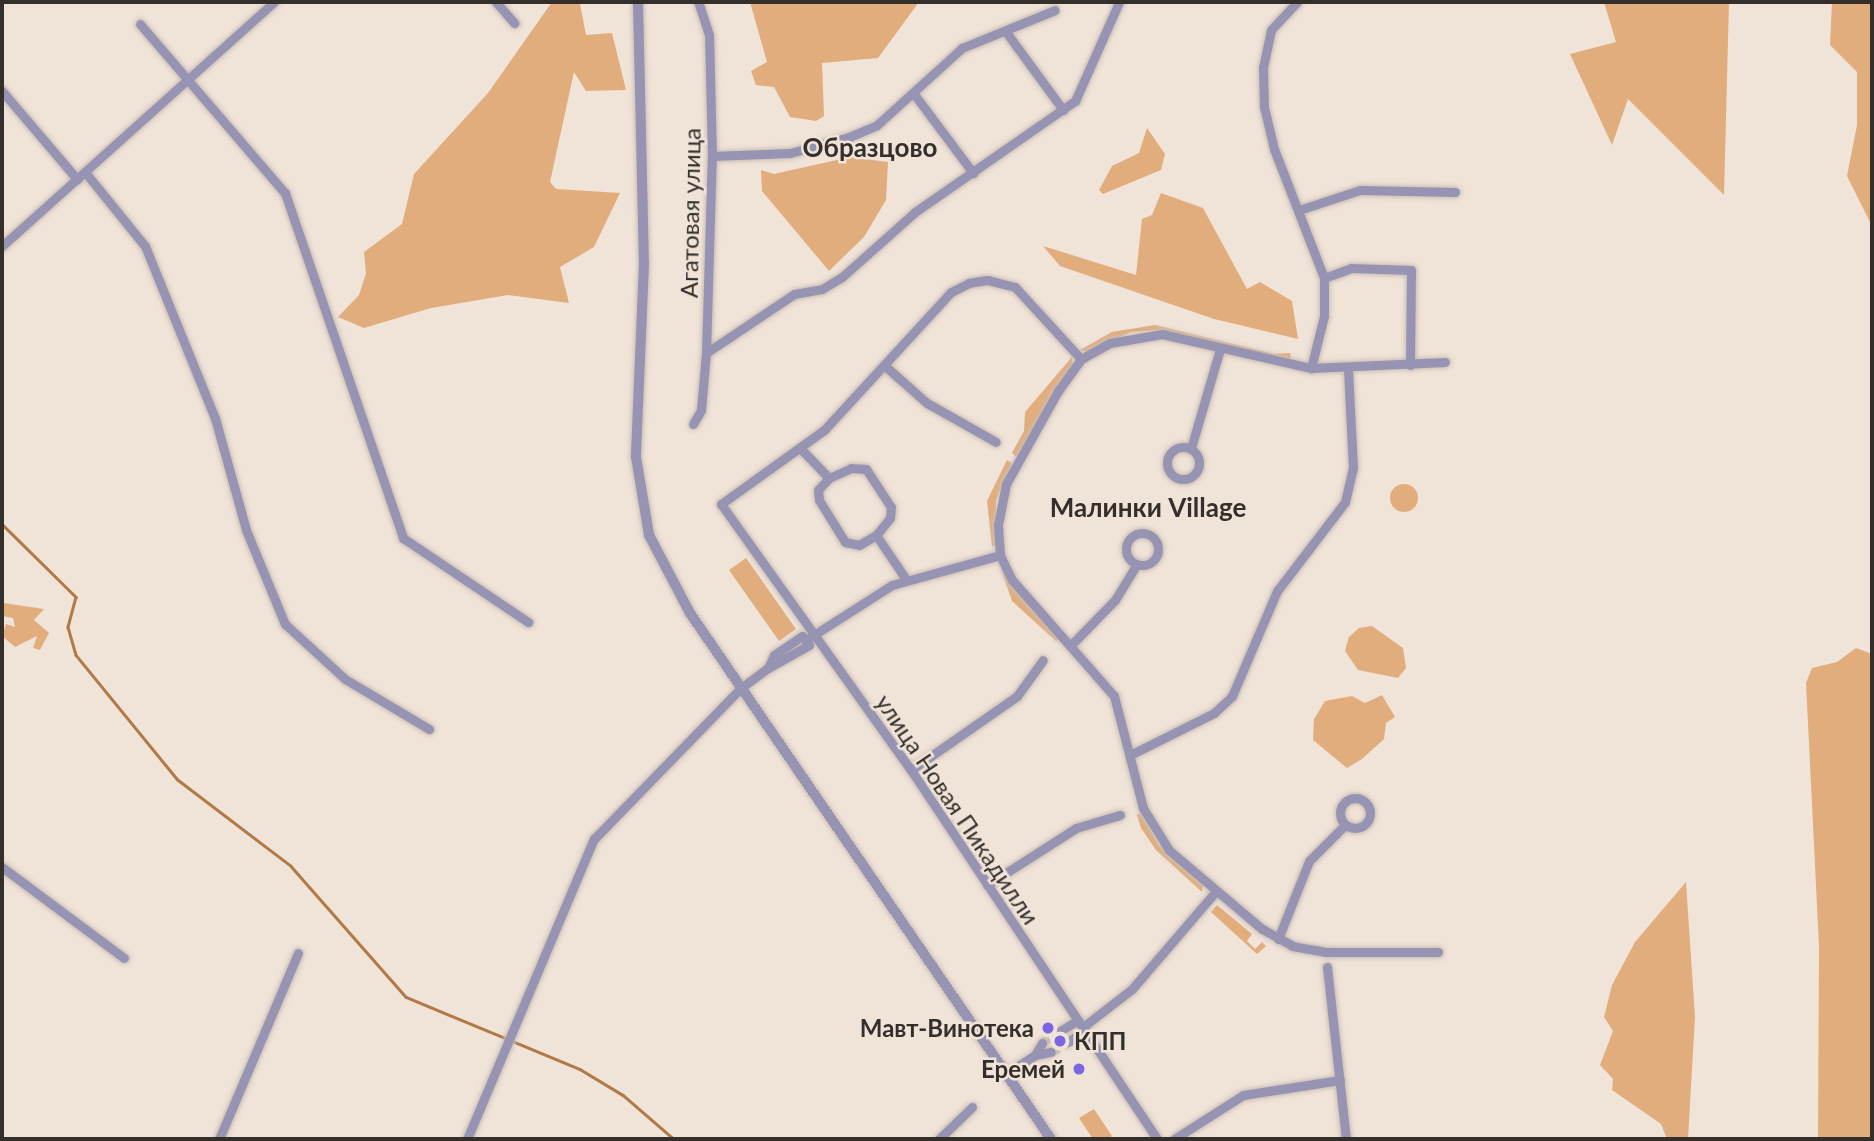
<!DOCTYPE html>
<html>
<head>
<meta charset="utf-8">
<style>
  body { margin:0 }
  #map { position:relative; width:1874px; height:1141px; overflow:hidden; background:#f0e3d8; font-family:Lato,sans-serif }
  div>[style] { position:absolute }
  .green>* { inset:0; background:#e2ad7d }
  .round { border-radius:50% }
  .stream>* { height:2.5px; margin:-1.25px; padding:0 1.25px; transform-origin:1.25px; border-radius:1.25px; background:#b17945 }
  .minor-tunnel>* { height:9px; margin-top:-4.5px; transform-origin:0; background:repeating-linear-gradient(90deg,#cabfb5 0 9px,transparent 0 13.5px) }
  .roads { filter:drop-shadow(0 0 2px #cabfb5) drop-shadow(0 0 2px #cabfb5) }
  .minor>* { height:9px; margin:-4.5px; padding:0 4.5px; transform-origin:4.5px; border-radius:4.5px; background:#9694b2 }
  .minor>.ring { margin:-4.5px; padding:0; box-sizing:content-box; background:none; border:9px solid #9694b2; border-radius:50% }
  .tertiary>* { height:10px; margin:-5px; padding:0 5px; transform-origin:5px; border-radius:5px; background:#9694b2 }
  .dots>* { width:19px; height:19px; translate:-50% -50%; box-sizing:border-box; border:4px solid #f0e3d8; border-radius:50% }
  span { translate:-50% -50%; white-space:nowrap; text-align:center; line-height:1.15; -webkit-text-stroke:5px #f0e3d8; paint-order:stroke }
  .street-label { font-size:24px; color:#342f2b }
  .poi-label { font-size:24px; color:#342f2b; font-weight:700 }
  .right { translate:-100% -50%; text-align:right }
  .left { translate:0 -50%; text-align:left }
  .neighbourhood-label { font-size:26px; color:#342f2b; font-weight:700 }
  .frame { position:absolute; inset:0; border:4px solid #342f2b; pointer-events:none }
</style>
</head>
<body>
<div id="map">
  <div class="green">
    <div style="clip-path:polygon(552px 2px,580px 4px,586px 35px,612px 33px,626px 90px,586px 91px,574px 72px,550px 182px,556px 189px,620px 193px,594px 247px,560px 267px,569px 303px,508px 295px,431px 308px,364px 328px,338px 317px,359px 295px,366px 273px,364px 252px,402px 224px,414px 174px,488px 93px)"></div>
    <div style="clip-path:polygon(750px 2px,919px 2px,878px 58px,822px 63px,824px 116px,816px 121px,790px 117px,774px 87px,756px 85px,751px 71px,767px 62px)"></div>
    <div style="clip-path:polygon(1604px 2px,1729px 2px,1724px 195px,1628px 99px,1612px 145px,1570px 54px,1616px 42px)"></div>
    <div style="clip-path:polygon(1832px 2px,1872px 2px,1872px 226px,1847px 176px,1857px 125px,1857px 72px,1830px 45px)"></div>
    <div style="clip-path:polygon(1147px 128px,1165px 154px,1161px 170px,1103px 194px,1099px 190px,1112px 166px,1139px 153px)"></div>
    <div style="clip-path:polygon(850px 157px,888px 162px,886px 200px,864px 237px,829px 271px,762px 191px,761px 170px,774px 174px)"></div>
    <div style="clip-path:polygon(1161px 193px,1203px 208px,1247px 289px,1260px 282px,1292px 301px,1298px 339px,1214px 319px,1060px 266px,1043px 246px,1136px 275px,1142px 219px,1152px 215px)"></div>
    <div style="clip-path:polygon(1155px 325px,1274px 354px,1290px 353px,1291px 356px,1289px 359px,1160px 330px,1131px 332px,1087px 352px,1080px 350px,1112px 332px)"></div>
    <div style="clip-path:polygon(1072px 357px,1073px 365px,1016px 457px,1012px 453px,1024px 431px,1025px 412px)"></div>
    <div style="clip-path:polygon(1007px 460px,1012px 463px,996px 500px,996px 546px,992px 546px,987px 501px)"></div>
    <div class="round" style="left:1390px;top:484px;width:28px;height:28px"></div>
    <div style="clip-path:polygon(746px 558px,796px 629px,779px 641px,729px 570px)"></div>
    <div style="clip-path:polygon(1001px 569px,1060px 638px,1056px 641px,1012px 601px)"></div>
    <div style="clip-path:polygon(2px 596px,3px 603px,44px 609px,34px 620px,49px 633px,40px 650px,33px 648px,37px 636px,15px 647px,2px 636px,6px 624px,15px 627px,13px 618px,2px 616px)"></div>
    <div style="clip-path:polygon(1372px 626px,1403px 648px,1406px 668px,1398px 678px,1358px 670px,1345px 651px,1349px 637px,1359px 628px)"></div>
    <div style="clip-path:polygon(1856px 648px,1872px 654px,1872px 1139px,1818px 1139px,1819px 946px,1806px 683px,1812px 668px,1837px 662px)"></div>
    <div style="clip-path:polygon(1382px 695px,1395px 717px,1386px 723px,1384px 739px,1362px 759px,1347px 768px,1313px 740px,1314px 719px,1325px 701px,1352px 696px,1365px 703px)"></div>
    <div style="clip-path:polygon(1141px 813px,1159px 845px,1203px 885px,1202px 892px,1156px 850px,1141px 828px,1137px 815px)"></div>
    <div style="clip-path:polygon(1686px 882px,1695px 1017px,1688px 1139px,1667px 1139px,1661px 1124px,1612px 1090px,1613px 1079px,1600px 1065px,1613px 1031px,1604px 1017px,1612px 985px,1635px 942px)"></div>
    <div style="clip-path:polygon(1217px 905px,1252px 934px,1247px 941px,1255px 949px,1262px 942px,1266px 946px,1257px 954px,1211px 912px)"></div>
    <div style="clip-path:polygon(1094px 1109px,1112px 1136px,1108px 1139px,1093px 1139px,1079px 1118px)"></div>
  </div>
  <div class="stream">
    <div style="left:2px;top:524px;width:104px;rotate:44.6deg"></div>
    <div style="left:76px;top:597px;width:31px;rotate:105deg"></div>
    <div style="left:68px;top:627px;width:29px;rotate:74deg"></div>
    <div style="left:76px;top:655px;width:160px;rotate:50.8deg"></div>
    <div style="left:177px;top:779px;width:143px;rotate:37.3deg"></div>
    <div style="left:291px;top:866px;width:174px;rotate:48.7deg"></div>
    <div style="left:406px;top:997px;width:188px;rotate:22.5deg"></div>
    <div style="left:580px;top:1069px;width:50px;rotate:31.2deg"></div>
    <div style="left:623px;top:1095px;width:67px;rotate:40.8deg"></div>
  </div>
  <div class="minor-tunnel">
    <div style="left:1042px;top:1043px;width:22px;rotate:-34deg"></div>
    <div style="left:1051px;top:1052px;width:20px;rotate:-30deg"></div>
  </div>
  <div class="roads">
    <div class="minor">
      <div style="left:496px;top:2px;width:28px;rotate:49deg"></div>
      <div style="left:1297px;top:2px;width:38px;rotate:133deg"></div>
      <div style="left:1271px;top:30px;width:38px;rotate:102deg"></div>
      <div style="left:1263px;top:67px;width:40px;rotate:88.6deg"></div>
      <div style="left:1264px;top:107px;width:43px;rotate:76.6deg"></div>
      <div style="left:1274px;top:149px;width:138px;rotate:68.8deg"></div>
      <div style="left:1324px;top:278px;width:38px;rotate:90deg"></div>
      <div style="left:1324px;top:316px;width:54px;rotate:104deg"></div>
      <div style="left:140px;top:24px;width:223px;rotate:49.4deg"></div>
      <div style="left:285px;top:193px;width:365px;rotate:71.1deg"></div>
      <div style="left:403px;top:538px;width:151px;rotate:33.9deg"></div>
      <div style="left:1006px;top:32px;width:97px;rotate:53.8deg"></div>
      <div style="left:2px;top:91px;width:116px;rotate:49.6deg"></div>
      <div style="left:914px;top:94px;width:99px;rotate:53.2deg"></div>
      <div style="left:712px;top:156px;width:78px;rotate:-2.2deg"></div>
      <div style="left:790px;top:153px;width:61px;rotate:-15.2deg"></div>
      <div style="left:849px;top:137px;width:30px;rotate:-23deg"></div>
      <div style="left:877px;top:125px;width:115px;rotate:-42.2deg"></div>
      <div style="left:962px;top:48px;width:100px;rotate:-22.2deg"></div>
      <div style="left:85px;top:172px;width:95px;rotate:51deg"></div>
      <div style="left:145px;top:246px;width:186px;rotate:67.9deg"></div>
      <div style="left:215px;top:418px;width:116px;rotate:74.5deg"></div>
      <div style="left:246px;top:530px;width:102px;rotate:67.5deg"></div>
      <div style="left:285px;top:624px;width:81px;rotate:42.5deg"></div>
      <div style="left:345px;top:679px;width:98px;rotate:30.8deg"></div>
      <div style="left:1299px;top:210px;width:64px;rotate:-18.2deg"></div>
      <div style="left:1360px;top:190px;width:95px;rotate:1.2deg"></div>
      <div style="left:2px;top:246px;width:365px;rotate:-41.9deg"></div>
      <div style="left:1324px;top:278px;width:29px;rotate:-20deg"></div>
      <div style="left:1351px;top:268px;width:60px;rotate:1.9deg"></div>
      <div style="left:1411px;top:270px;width:95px;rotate:90.6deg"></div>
      <div style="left:706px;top:353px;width:106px;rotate:-33.8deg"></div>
      <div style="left:794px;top:294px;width:28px;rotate:-10deg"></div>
      <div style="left:822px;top:289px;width:23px;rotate:-31deg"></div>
      <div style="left:842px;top:277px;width:98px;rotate:-41.7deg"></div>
      <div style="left:915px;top:212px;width:195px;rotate:-34.8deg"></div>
      <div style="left:1075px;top:101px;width:108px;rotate:-66deg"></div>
      <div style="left:1081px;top:359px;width:98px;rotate:-132.5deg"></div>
      <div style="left:1015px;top:287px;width:29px;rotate:-166deg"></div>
      <div style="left:987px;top:280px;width:18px;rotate:171deg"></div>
      <div style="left:969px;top:283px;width:20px;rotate:153deg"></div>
      <div style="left:951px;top:292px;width:188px;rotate:132.6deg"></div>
      <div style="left:824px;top:430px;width:127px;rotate:144.3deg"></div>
      <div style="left:721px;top:504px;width:327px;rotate:54.5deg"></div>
      <div style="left:911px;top:770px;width:443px;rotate:56.3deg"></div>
      <div style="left:885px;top:366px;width:56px;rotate:41.4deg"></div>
      <div style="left:927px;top:403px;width:79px;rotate:29.5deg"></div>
      <div style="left:693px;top:424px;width:16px;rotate:-60deg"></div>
      <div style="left:701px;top:410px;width:57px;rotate:-85deg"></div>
      <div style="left:706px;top:353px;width:197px;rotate:-88.3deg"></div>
      <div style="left:712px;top:156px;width:121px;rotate:-91.4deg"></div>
      <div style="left:709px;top:35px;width:35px;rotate:-108deg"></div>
      <div class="ring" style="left:1167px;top:447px;width:23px;height:23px"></div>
      <div style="left:1191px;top:448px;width:103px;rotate:-73.7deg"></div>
      <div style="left:801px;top:449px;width:40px;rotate:46deg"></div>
      <div style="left:829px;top:478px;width:16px;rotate:133deg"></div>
      <div style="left:818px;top:490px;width:10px;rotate:84deg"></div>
      <div style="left:819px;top:500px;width:49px;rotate:58.2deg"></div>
      <div style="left:845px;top:542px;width:14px;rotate:12deg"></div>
      <div style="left:859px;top:545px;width:20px;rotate:-30deg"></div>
      <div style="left:876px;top:535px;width:55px;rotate:56deg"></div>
      <div style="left:829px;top:478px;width:24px;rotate:-24deg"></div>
      <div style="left:851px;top:468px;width:15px;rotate:4deg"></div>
      <div style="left:866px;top:469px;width:45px;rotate:56.7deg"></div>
      <div style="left:891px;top:507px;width:11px;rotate:95deg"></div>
      <div style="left:890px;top:518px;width:22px;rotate:129deg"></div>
      <div class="ring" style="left:1126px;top:533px;width:23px;height:23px"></div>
      <div style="left:802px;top:636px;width:11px;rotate:52deg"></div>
      <div style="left:809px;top:645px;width:47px;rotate:150.7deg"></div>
      <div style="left:768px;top:668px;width:14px;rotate:-65deg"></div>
      <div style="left:774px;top:655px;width:34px;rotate:-34deg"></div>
      <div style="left:809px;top:638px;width:98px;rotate:-32.6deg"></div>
      <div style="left:892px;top:585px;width:112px;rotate:-15.5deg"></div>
      <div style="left:1072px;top:644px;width:62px;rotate:-45.7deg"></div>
      <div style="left:1115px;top:600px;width:42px;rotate:-58.6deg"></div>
      <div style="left:1130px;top:755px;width:94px;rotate:-26.6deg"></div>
      <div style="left:1214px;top:713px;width:25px;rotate:-43deg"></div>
      <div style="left:1232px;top:696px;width:114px;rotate:-66.8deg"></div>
      <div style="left:1277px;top:591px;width:112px;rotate:-52.6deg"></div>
      <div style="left:1345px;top:502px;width:35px;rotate:-77deg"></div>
      <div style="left:1353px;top:468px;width:98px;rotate:-92.9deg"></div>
      <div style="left:911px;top:770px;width:129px;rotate:-34.9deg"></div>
      <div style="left:1017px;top:696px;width:44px;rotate:-54.2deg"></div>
      <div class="ring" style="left:1340px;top:798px;width:21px;height:21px"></div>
      <div style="left:2px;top:867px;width:152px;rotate:36.7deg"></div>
      <div style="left:987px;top:885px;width:106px;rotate:-32.6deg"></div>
      <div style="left:1076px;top:828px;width:46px;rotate:-16.5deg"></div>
      <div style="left:1278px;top:939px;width:84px;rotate:-68.3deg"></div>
      <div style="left:1309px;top:861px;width:51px;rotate:-45deg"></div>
      <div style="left:1438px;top:952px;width:112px;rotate:180deg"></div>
      <div style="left:1326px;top:952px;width:34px;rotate:-170deg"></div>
      <div style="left:1293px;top:946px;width:35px;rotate:-151deg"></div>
      <div style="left:1262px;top:929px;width:122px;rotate:-139.7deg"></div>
      <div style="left:1169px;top:850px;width:49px;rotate:-121.8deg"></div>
      <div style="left:1143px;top:808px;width:116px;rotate:-104.5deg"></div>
      <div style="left:1114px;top:696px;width:154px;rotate:-131.3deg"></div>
      <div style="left:1012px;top:580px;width:28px;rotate:-116deg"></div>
      <div style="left:1000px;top:555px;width:30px;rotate:-94deg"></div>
      <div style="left:998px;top:525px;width:42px;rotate:-79deg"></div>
      <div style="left:1006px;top:484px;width:107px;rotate:-60.8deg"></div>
      <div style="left:1058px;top:391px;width:39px;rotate:-54deg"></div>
      <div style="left:1081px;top:359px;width:33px;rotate:-29deg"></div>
      <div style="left:1110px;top:343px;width:53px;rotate:-9.8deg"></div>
      <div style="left:1162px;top:334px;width:153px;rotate:12.9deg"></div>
      <div style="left:1311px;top:368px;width:134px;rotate:-2.6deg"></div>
      <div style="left:1327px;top:967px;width:173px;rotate:83.7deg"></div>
      <div style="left:1083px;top:1027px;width:62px;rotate:-37.8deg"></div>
      <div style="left:1132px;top:989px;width:128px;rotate:-49.4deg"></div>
      <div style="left:1060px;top:1031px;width:21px;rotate:-31deg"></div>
      <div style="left:1068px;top:1042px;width:21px;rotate:-35deg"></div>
      <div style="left:1042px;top:1043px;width:14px;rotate:120deg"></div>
      <div style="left:1035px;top:1055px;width:16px;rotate:-11deg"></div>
      <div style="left:1009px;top:1072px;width:31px;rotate:-33deg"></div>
      <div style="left:219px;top:1139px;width:202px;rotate:-67deg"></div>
      <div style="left:467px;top:1139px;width:326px;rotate:-67.1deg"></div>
      <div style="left:594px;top:839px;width:211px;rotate:-45.8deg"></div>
      <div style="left:741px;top:688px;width:34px;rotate:-37deg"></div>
      <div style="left:939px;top:1139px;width:46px;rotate:-44.1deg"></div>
      <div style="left:1174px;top:1139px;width:82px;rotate:-32.5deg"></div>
      <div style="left:1243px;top:1095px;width:98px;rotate:-8.8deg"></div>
    </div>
    <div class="tertiary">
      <div style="left:638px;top:2px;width:261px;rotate:88.7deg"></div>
      <div style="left:644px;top:263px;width:194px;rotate:92.4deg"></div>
      <div style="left:636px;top:457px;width:79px;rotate:80.5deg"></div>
      <div style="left:649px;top:535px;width:88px;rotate:62.3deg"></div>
      <div style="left:690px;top:613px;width:638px;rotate:55.54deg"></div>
    </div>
  </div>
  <div class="dots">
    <div style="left:1048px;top:1028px;background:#7b66e1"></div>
    <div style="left:1060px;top:1041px;background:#7b66e1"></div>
    <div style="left:1079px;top:1069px;background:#7b66e1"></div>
  </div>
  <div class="street-label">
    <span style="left:690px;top:213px;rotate:-89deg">Агатовая улица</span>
    <span style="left:958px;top:809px;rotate:56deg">улица Новая Пикадилли</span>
  </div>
  <div class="poi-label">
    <span class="right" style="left:1034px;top:1028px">Мавт-Винотека</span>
    <span class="left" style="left:1074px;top:1041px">КПП</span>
    <span class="right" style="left:1065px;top:1069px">Еремей</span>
  </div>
  <div class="neighbourhood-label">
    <span style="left:870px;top:148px">Образцово</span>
    <span style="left:1148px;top:508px">Малинки Village</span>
  </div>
  <div class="frame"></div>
</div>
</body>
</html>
